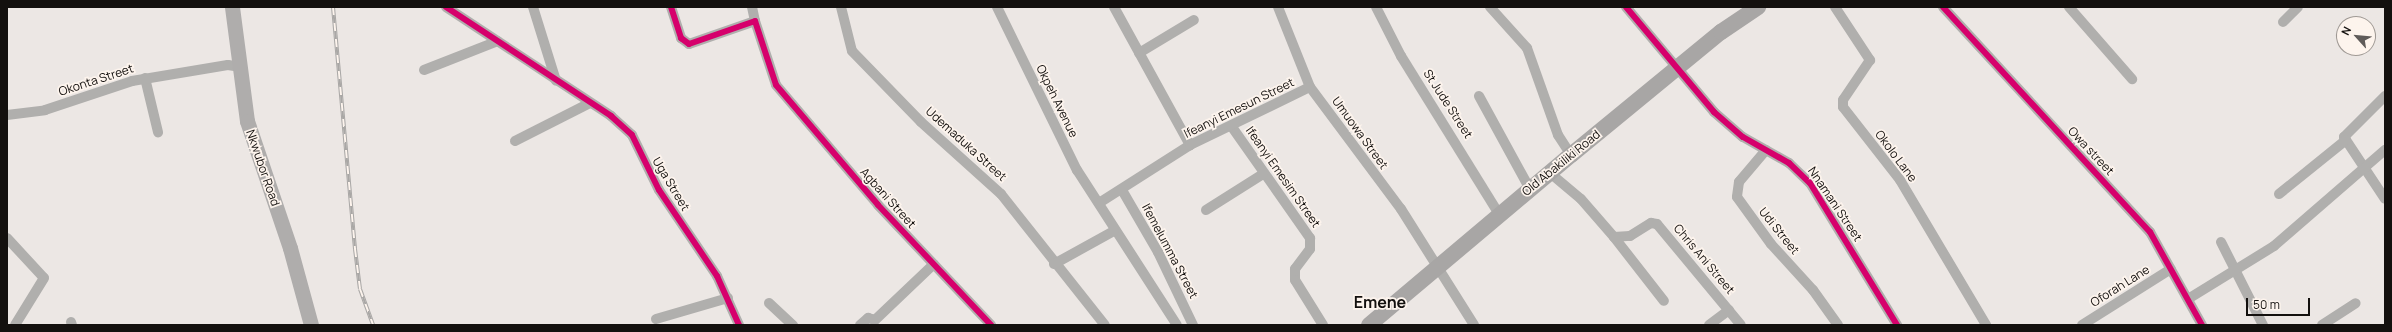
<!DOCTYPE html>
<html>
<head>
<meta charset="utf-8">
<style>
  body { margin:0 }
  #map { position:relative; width:2392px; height:332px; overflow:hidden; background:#ece7e4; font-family:Manrope,sans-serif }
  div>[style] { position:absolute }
  .street>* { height:10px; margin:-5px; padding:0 5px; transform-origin:5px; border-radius:5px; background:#b0afad }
  .secondary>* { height:15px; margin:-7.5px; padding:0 7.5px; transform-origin:7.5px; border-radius:7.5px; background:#afadac }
  .primary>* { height:16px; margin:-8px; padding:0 8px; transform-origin:8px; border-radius:8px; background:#a8a6a5 }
  .rail>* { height:4px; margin-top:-2px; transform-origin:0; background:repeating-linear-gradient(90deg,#fdf4ed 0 8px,#a9a7a5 0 16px); box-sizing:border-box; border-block:1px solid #a9a7a5 }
  .cycleway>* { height:6px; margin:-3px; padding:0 3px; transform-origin:3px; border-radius:3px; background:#d6006c }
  span { translate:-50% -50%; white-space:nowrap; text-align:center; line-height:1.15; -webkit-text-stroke:3.5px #fdf4ed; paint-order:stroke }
  .street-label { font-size:12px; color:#13100e }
  .district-label { font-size:16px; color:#13100e; font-weight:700 }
  .frame { position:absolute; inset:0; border:8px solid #13100e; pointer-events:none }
  .north { position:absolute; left:2336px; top:16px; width:40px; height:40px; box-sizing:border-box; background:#fdf4ed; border:1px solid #9f9994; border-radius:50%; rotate:297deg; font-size:11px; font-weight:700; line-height:16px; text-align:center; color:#13100e }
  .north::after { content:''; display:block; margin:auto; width:14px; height:18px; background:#5f5b59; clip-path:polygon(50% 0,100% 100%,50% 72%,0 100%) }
  .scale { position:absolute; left:2246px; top:298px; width:64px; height:18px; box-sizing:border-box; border:2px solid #13100e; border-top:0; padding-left:5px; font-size:12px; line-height:14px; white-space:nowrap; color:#13100e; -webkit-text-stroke:3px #fdf4ed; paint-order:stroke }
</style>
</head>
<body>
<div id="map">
  <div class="street">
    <div style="left:446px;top:7px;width:198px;rotate:33.4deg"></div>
    <div style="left:611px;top:116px;width:28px;rotate:42deg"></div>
    <div style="left:632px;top:135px;width:61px;rotate:63.9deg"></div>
    <div style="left:659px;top:190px;width:104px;rotate:56deg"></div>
    <div style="left:717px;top:276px;width:54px;rotate:65.8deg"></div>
    <div style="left:533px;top:7px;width:77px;rotate:72.7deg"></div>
    <div style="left:671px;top:7px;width:33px;rotate:72deg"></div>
    <div style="left:681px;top:38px;width:10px;rotate:37deg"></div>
    <div style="left:689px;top:44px;width:70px;rotate:-19.2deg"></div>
    <div style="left:755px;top:21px;width:67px;rotate:71.8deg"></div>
    <div style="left:776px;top:85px;width:157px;rotate:49.6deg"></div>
    <div style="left:878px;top:205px;width:165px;rotate:46.7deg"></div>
    <div style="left:752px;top:7px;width:14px;rotate:78deg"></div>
    <div style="left:841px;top:7px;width:45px;rotate:76deg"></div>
    <div style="left:852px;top:51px;width:99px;rotate:45.8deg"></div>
    <div style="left:921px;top:122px;width:108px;rotate:42deg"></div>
    <div style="left:1001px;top:194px;width:167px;rotate:51.6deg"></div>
    <div style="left:997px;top:7px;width:182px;rotate:63.9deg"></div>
    <div style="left:1077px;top:170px;width:184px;rotate:57.2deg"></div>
    <div style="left:1114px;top:7px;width:158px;rotate:61.2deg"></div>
    <div style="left:1278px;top:7px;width:86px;rotate:68.2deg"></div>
    <div style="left:1310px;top:87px;width:152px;rotate:53.3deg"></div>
    <div style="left:1401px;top:209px;width:137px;rotate:57.8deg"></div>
    <div style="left:1376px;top:7px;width:55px;rotate:63deg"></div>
    <div style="left:1401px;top:56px;width:186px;rotate:58.2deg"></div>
    <div style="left:1490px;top:7px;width:55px;rotate:47.9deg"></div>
    <div style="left:1527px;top:48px;width:92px;rotate:70.4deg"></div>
    <div style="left:1558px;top:135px;width:24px;rotate:57deg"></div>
    <div style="left:1626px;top:7px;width:137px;rotate:50deg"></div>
    <div style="left:1714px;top:112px;width:38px;rotate:41deg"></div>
    <div style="left:1743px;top:137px;width:53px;rotate:29.5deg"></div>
    <div style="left:1789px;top:163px;width:29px;rotate:44deg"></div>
    <div style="left:1810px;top:183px;width:167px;rotate:58.5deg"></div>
    <div style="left:1835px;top:7px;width:64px;rotate:56.6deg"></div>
    <div style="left:1870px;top:60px;width:48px;rotate:124deg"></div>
    <div style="left:1843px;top:100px;width:7px;rotate:90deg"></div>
    <div style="left:1843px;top:107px;width:93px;rotate:52deg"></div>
    <div style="left:1900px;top:180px;width:169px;rotate:59.3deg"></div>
    <div style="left:1943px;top:7px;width:306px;rotate:47.4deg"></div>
    <div style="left:2150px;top:232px;width:107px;rotate:60.8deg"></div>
    <div style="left:2069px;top:7px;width:96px;rotate:48.8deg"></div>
    <div style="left:2283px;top:22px;width:21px;rotate:-45deg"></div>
    <div style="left:1139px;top:53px;width:64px;rotate:-31deg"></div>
    <div style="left:424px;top:70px;width:79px;rotate:-21.4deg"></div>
    <div style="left:145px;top:78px;width:56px;rotate:76.5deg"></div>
    <div style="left:1479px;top:96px;width:106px;rotate:61.3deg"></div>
    <div style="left:2385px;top:96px;width:58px;rotate:135deg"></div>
    <div style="left:2344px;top:137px;width:74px;rotate:56.5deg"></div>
    <div style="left:7px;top:115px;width:38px;rotate:-7deg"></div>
    <div style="left:45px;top:110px;width:92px;rotate:-18.4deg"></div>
    <div style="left:132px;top:81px;width:97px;rotate:-9.5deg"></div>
    <div style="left:228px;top:65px;width:13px;rotate:9deg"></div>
    <div style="left:1232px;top:127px;width:136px;rotate:54.9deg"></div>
    <div style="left:1310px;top:238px;width:11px;rotate:90deg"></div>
    <div style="left:1310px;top:249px;width:25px;rotate:127deg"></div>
    <div style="left:1295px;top:269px;width:11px;rotate:90deg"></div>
    <div style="left:1295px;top:280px;width:53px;rotate:58.1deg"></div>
    <div style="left:515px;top:141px;width:84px;rotate:-26.9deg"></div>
    <div style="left:1766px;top:150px;width:42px;rotate:130.2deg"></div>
    <div style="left:1739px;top:182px;width:15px;rotate:98deg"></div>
    <div style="left:1737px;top:197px;width:58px;rotate:54.1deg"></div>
    <div style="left:1771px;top:244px;width:62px;rotate:47.6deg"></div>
    <div style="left:1813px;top:290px;width:43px;rotate:54.5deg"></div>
    <div style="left:1550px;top:173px;width:40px;rotate:40deg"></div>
    <div style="left:1581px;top:199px;width:50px;rotate:49deg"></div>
    <div style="left:1614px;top:237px;width:16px;rotate:-4deg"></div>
    <div style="left:1630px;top:236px;width:25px;rotate:-32deg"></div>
    <div style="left:1651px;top:223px;width:6px;rotate:9deg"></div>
    <div style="left:1657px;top:224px;width:131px;rotate:50.3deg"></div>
    <div style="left:1122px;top:190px;width:72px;rotate:59.9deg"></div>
    <div style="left:1158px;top:252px;width:81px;rotate:64.4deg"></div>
    <div style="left:2279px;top:194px;width:86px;rotate:-38.9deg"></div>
    <div style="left:1099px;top:203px;width:108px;rotate:-32.5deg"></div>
    <div style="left:1190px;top:145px;width:133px;rotate:-25.8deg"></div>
    <div style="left:1206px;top:210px;width:67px;rotate:-32.3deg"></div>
    <div style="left:1614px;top:237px;width:81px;rotate:52deg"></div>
    <div style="left:7px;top:238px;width:54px;rotate:47.2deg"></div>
    <div style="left:44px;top:278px;width:55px;rotate:121.7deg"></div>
    <div style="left:2221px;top:242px;width:93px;rotate:63.2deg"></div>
    <div style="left:1054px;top:264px;width:68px;rotate:-28.8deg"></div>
    <div style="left:2188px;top:299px;width:101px;rotate:-31.6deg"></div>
    <div style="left:2274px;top:246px;width:147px;rotate:-40.9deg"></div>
    <div style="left:769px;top:303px;width:33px;rotate:43deg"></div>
    <div style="left:656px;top:319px;width:75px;rotate:-16.3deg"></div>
    <div style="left:71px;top:322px;width:3px;rotate:72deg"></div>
    <div style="left:860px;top:325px;width:11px;rotate:-41deg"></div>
    <div style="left:868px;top:318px;width:7px;rotate:16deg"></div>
    <div style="left:875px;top:320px;width:81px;rotate:-43.5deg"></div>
    <div style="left:1709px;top:325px;width:25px;rotate:-37deg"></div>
    <div style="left:2082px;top:325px;width:105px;rotate:-32.2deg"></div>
    <div style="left:2322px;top:325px;width:40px;rotate:-32.9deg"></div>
  </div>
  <div class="secondary">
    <div style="left:232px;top:7px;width:115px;rotate:82.5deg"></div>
    <div style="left:247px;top:121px;width:134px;rotate:71.3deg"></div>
    <div style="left:290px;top:248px;width:80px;rotate:74.7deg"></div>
  </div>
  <div class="primary">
    <div style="left:1369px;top:325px;width:264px;rotate:-40.1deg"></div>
    <div style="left:1571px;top:155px;width:194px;rotate:-39.4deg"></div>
    <div style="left:1721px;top:32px;width:45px;rotate:-34deg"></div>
  </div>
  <div class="rail">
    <div style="left:333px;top:7px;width:243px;rotate:84.8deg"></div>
    <div style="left:355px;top:249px;width:40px;rotate:82.9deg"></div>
    <div style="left:360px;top:289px;width:38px;rotate:70deg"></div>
  </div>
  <div class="cycleway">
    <div style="left:446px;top:7px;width:198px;rotate:33.4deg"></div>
    <div style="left:611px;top:116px;width:28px;rotate:42deg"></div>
    <div style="left:632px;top:135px;width:61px;rotate:63.9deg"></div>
    <div style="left:659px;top:190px;width:104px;rotate:56deg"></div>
    <div style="left:717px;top:276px;width:54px;rotate:65.8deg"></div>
    <div style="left:671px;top:7px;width:33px;rotate:72deg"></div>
    <div style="left:681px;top:38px;width:10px;rotate:37deg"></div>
    <div style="left:689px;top:44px;width:70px;rotate:-19.2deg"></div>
    <div style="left:755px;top:21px;width:67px;rotate:71.8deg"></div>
    <div style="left:776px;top:85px;width:157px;rotate:49.6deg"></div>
    <div style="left:878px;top:205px;width:165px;rotate:46.7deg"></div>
    <div style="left:1626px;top:7px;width:137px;rotate:50deg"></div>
    <div style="left:1714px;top:112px;width:38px;rotate:41deg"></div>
    <div style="left:1743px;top:137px;width:53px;rotate:29.5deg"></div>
    <div style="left:1789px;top:163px;width:29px;rotate:44deg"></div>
    <div style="left:1810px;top:183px;width:167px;rotate:58.5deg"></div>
    <div style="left:1943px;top:7px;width:306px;rotate:47.4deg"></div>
    <div style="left:2150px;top:232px;width:107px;rotate:60.8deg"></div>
  </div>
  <div class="street-label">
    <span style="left:96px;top:80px;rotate:-18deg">Okonta Street</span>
    <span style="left:1057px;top:101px;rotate:64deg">Okpeh Avenue</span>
    <span style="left:1448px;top:104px;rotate:57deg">St Jude Street</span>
    <span style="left:1239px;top:108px;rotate:-26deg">Ifeanyi Emesun Street</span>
    <span style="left:1360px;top:133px;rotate:54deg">Umuowa Street</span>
    <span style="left:966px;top:144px;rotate:42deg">Udemaduka Street</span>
    <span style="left:2091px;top:151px;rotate:47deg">Owa street</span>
    <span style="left:1896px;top:156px;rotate:53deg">Okolo Lane</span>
    <span style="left:1561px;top:163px;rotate:-39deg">Old Abakiliki Road</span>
    <span style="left:263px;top:168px;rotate:71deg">Nkwubor Road</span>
    <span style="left:1283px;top:177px;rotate:55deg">Ifeanyi Emesim Street</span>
    <span style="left:671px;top:184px;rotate:59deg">Uga Street</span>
    <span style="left:888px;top:198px;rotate:48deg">Agbani Street</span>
    <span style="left:1835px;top:204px;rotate:56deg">Nnamani Street</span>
    <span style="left:1779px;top:231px;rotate:51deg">Udi Street</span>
    <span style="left:1170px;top:251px;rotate:62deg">Ifemelumma Street</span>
    <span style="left:1704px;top:259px;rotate:50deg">Chris Ani Street</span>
    <span style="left:2120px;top:286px;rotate:-32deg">Oforah Lane</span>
  </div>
  <div class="district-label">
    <span style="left:1380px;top:302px">Emene</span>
  </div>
  <div class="frame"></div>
  <div class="north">N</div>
  <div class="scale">50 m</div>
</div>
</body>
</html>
